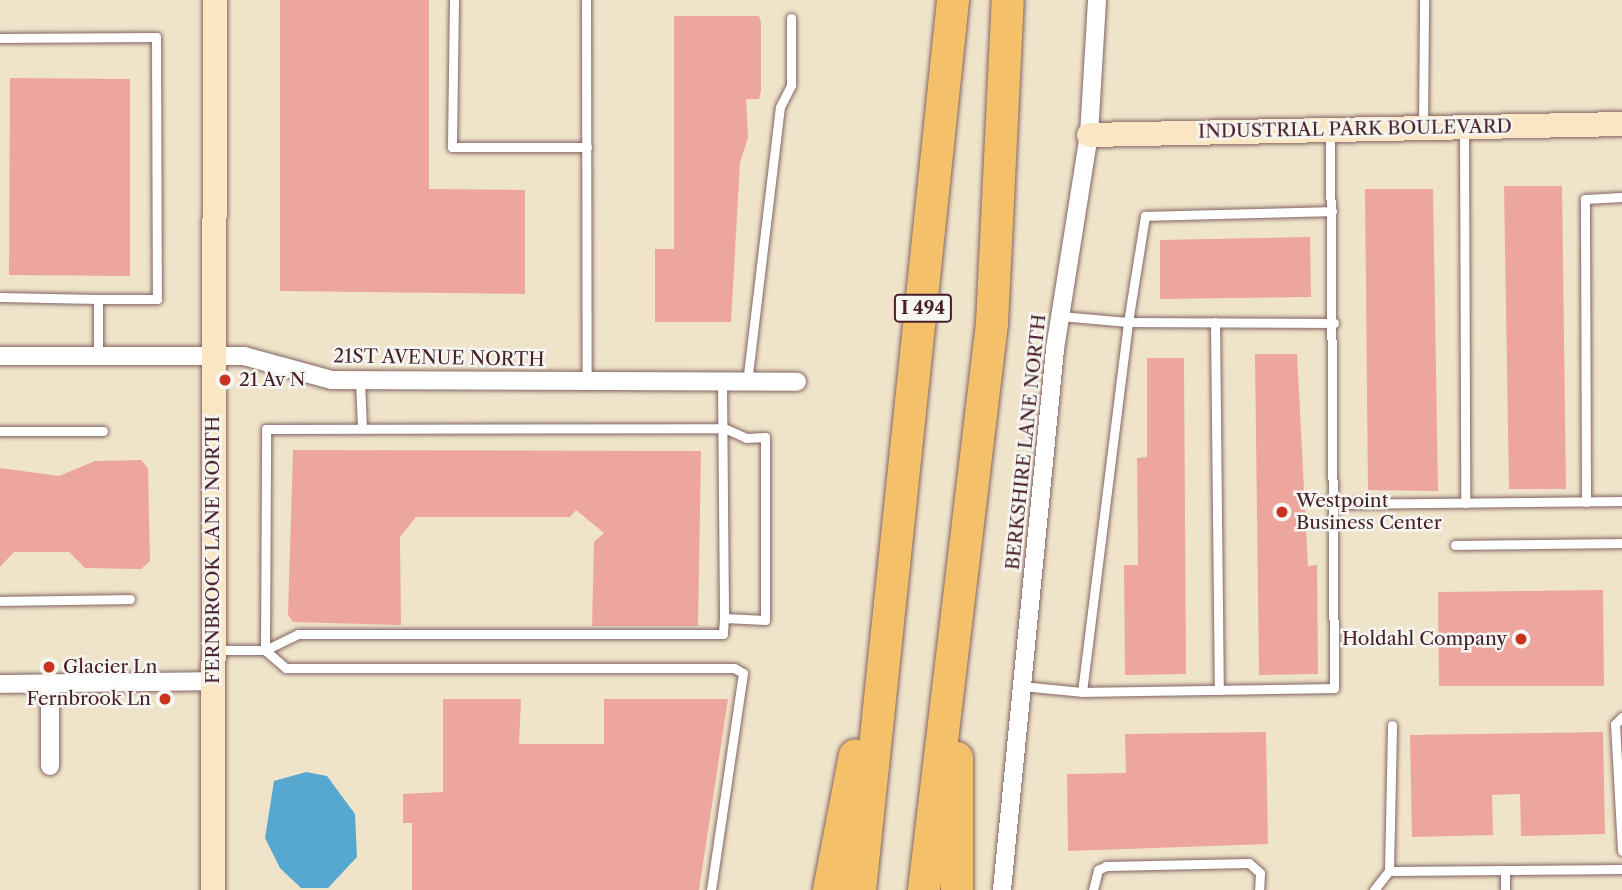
<!DOCTYPE html>
<html>
<head>
<meta charset="utf-8">
<style>
  body { margin:0 }
  #map { position:relative; width:1622px; height:890px; overflow:hidden; background:#efe4ca; font-family:"Libre Caslon Text",serif }
  div>[style] { position:absolute }
  .water>* { inset:0; background:#56a8d1 }
  .building>* { inset:0; background:#eca69d }
  .roads { filter:drop-shadow(0 0 2px #846463) drop-shadow(0 0 2px #846463) }
  .lane>* { height:9px; margin:-4.5px; padding:0 4.5px; transform-origin:4.5px; border-radius:4.5px; background:#fff }
  .street>* { height:18px; margin:-9px; padding:0 9px; transform-origin:9px; border-radius:9px; background:#fff }
  .secondary>* { height:24px; margin:-12px; padding:0 12px; transform-origin:12px; border-radius:12px; background:#fbe6c3 }
  .highway>* { height:32px; margin:-16px; padding:0 16px; transform-origin:16px; border-radius:16px; background:#f4c16a }
  .dots>* { width:19px; height:19px; translate:-50% -50%; box-sizing:border-box; border:4px solid #f6f6f2; border-radius:50% }
  span { translate:-50% -50%; white-space:nowrap; text-align:center; line-height:1.15; -webkit-text-stroke:5px #f6f6f2; paint-order:stroke }
  .shield-label span { padding:2px 5px; background:#f6f6f2; border:2px solid; border-radius:5px; -webkit-text-stroke-width:0 }
  .shield-label { font-size:18px; color:#4a1f2b; font-weight:700 }
  .street-label { font-size:19px; color:#4a1f2b }
  .poi-label { font-size:19px; color:#4a1f2b }
  .left { translate:0 -50%; text-align:left }
  .right { translate:-100% -50%; text-align:right }
</style>
</head>
<body>
<div id="map">
  <div class="water">
    <div style="clip-path:polygon(306px 772px,327px 776px,355px 814px,357px 857px,328px 888px,301px 888px,280px 868px,265px 838px,274px 781px)"></div>
  </div>
  <div class="building">
    <div style="clip-path:polygon(280px 0,429px 0,429px 189px,525px 190px,525px 294px,280px 291px)"></div>
    <div style="clip-path:polygon(674px 16px,759px 16px,761px 23px,761px 91px,759px 99px,746px 99px,748px 137px,740px 163px,731px 322px,655px 322px,655px 249px,674px 249px)"></div>
    <div style="clip-path:polygon(10px 78px,130px 79px,130px 276px,9px 275px)"></div>
    <div style="clip-path:polygon(1504px 186px,1562px 186px,1566px 489px,1509px 489px)"></div>
    <div style="clip-path:polygon(1365px 189px,1433px 189px,1438px 491px,1368px 490px)"></div>
    <div style="clip-path:polygon(1310px 237px,1311px 297px,1160px 299px,1160px 240px)"></div>
    <div style="clip-path:polygon(1255px 354px,1297px 354px,1308px 566px,1317px 565px,1318px 674px,1259px 675px)"></div>
    <div style="clip-path:polygon(1147px 358px,1184px 358px,1186px 674px,1125px 675px,1124px 565px,1138px 565px,1137px 458px,1147px 457px)"></div>
    <div style="clip-path:polygon(293px 450px,701px 451px,698px 626px,592px 626px,594px 542px,604px 533px,576px 510px,570px 517px,416px 517px,400px 537px,401px 625px,293px 622px,288px 615px)"></div>
    <div style="clip-path:polygon(141px 460px,148px 468px,150px 561px,141px 569px,85px 568px,69px 552px,14px 552px,0 567px,0 468px,59px 476px,95px 461px)"></div>
    <div style="clip-path:polygon(1603px 590px,1604px 686px,1439px 686px,1438px 592px)"></div>
    <div style="clip-path:polygon(443px 699px,521px 699px,519px 744px,604px 744px,604px 699px,728px 699px,699px 890px,412px 890px,412px 823px,403px 823px,403px 794px,443px 792px)"></div>
    <div style="clip-path:polygon(1266px 732px,1268px 844px,1068px 851px,1067px 774px,1126px 773px,1125px 734px)"></div>
    <div style="clip-path:polygon(1603px 732px,1605px 834px,1521px 836px,1520px 794px,1492px 795px,1493px 835px,1412px 837px,1410px 735px)"></div>
  </div>
  <div class="roads">
    <div class="lane">
      <div style="left:454px;top:0;width:147px;rotate:90.8deg"></div>
      <div style="left:452px;top:147px;width:135px"></div>
      <div style="left:586px;top:0;width:382px;rotate:89.9deg"></div>
      <div style="left:0;top:38px;width:156px;rotate:-0.4deg"></div>
      <div style="left:156px;top:37px;width:262px;rotate:89.8deg"></div>
      <div style="left:157px;top:299px;width:59px;rotate:180deg"></div>
      <div style="left:98px;top:299px;width:57px;rotate:90deg"></div>
      <div style="left:1423px;top:127px;width:127px;rotate:-89.5deg"></div>
      <div style="left:1464px;top:128px;width:375px;rotate:89.8deg"></div>
      <div style="left:1332px;top:211px;width:187px;rotate:178.5deg"></div>
      <div style="left:1145px;top:216px;width:107px;rotate:99.1deg"></div>
      <div style="left:1128px;top:322px;width:206px;rotate:0.3deg"></div>
      <div style="left:0;top:297px;width:98px;rotate:1.2deg"></div>
      <div style="left:1215px;top:322px;width:368px;rotate:89.4deg"></div>
      <div style="left:360px;top:380px;width:48px;rotate:87.6deg"></div>
      <div style="left:722px;top:383px;width:235px;rotate:89.5deg"></div>
      <div style="left:747px;top:383px;width:278px;rotate:-83.2deg"></div>
      <div style="left:780px;top:107px;width:25px;rotate:-63deg"></div>
      <div style="left:791px;top:85px;width:67px;rotate:-90deg"></div>
      <div style="left:724px;top:428px;width:24px;rotate:24deg"></div>
      <div style="left:746px;top:438px;width:19px;rotate:-3deg"></div>
      <div style="left:765px;top:437px;width:183px;rotate:90deg"></div>
      <div style="left:765px;top:620px;width:41px;rotate:-177.2deg"></div>
      <div style="left:724px;top:618px;width:16px;rotate:94deg"></div>
      <div style="left:723px;top:634px;width:425px;rotate:180deg"></div>
      <div style="left:298px;top:634px;width:37px;rotate:154deg"></div>
      <div style="left:265px;top:650px;width:221px;rotate:-89.7deg"></div>
      <div style="left:266px;top:429px;width:458px;rotate:-0.1deg"></div>
      <div style="left:0;top:431px;width:103px"></div>
      <div style="left:1586px;top:502px;width:303px;rotate:-90.2deg"></div>
      <div style="left:1585px;top:199px;width:37px;rotate:-3deg"></div>
      <div style="left:1335px;top:504px;width:287px;rotate:-0.6deg"></div>
      <div style="left:1455px;top:545px;width:167px;rotate:-0.7deg"></div>
      <div style="left:0;top:601px;width:130px;rotate:-0.9deg"></div>
      <div style="left:216px;top:650px;width:49px"></div>
      <div style="left:265px;top:650px;width:28px;rotate:41deg"></div>
      <div style="left:286px;top:668px;width:448px"></div>
      <div style="left:734px;top:668px;width:10px;rotate:29deg"></div>
      <div style="left:743px;top:673px;width:219px;rotate:98.4deg"></div>
      <div style="left:1021px;top:686px;width:61px;rotate:5.6deg"></div>
      <div style="left:1082px;top:692px;width:373px;rotate:-82.9deg"></div>
      <div style="left:1128px;top:322px;width:68px;rotate:-175deg"></div>
      <div style="left:1082px;top:692px;width:252px;rotate:-0.9deg"></div>
      <div style="left:1334px;top:688px;width:554px;rotate:-90.41deg"></div>
      <div style="left:1622px;top:717px;width:10px;rotate:135deg"></div>
      <div style="left:1615px;top:724px;width:127px;rotate:86.8deg"></div>
      <div style="left:1389px;top:871px;width:146px;rotate:-88.8deg"></div>
      <div style="left:1505px;top:873px;width:17px;rotate:90deg"></div>
      <div style="left:1093px;top:890px;width:21px;rotate:-76deg"></div>
      <div style="left:1098px;top:870px;width:9px;rotate:-27deg"></div>
      <div style="left:1106px;top:866px;width:143px;rotate:-1.2deg"></div>
      <div style="left:1249px;top:863px;width:15px;rotate:42deg"></div>
      <div style="left:1260px;top:873px;width:17px;rotate:93deg"></div>
      <div style="left:1374px;top:890px;width:24px;rotate:-52deg"></div>
      <div style="left:1389px;top:871px;width:233px;rotate:-0.5deg"></div>
    </div>
    <div class="street">
      <div style="left:0;top:356px;width:244px"></div>
      <div style="left:244px;top:356px;width:91px;rotate:15.3deg"></div>
      <div style="left:332px;top:380px;width:465px;rotate:0.2deg"></div>
      <div style="left:50px;top:683px;width:83px;rotate:90deg"></div>
      <div style="left:0;top:684px;width:213px;rotate:-0.8deg"></div>
      <div style="left:1002px;top:890px;width:544px;rotate:-84.4deg"></div>
      <div style="left:1055px;top:349px;width:217px;rotate:-81deg"></div>
      <div style="left:1089px;top:135px;width:135px;rotate:-86.6deg"></div>
    </div>
    <div class="secondary">
      <div style="left:1089px;top:135px;width:533px;rotate:-1.18deg"></div>
      <div style="left:213px;top:890px;width:890px;rotate:-89.87deg"></div>
    </div>
    <div class="highway">
      <div style="left:957px;top:758px;width:132px;rotate:90deg"></div>
      <div style="left:829px;top:890px;width:137px;rotate:-79.1deg"></div>
      <div style="left:860px;top:890px;width:895px;rotate:-84.03deg"></div>
      <div style="left:924px;top:890px;width:571px;rotate:-83.16deg"></div>
      <div style="left:992px;top:323px;width:323px;rotate:-87.2deg"></div>
    </div>
  </div>
  <div class="dots">
    <div style="left:225px;top:380px;background:#c8321e"></div>
    <div style="left:1282px;top:512px;background:#c8321e"></div>
    <div style="left:1521px;top:639px;background:#c8321e"></div>
    <div style="left:49px;top:667px;background:#c8321e"></div>
    <div style="left:165px;top:699px;background:#c8321e"></div>
  </div>
  <div class="shield-label">
    <span style="left:923px;top:308px">I 494</span>
  </div>
  <div class="street-label">
    <span style="left:1355px;top:129px;rotate:-1deg">INDUSTRIAL PARK BOULEVARD</span>
    <span style="left:439px;top:358px;rotate:1deg">21ST AVENUE NORTH</span>
    <span style="left:1026px;top:442px;rotate:-84deg">BERKSHIRE LANE NORTH</span>
    <span style="left:213px;top:550px;rotate:-90deg">FERNBROOK LANE NORTH</span>
  </div>
  <div class="poi-label">
    <span class="left" style="left:239px;top:380px">21 Av N</span>
    <span class="left" style="left:1296px;top:512px">Westpoint<br>Business Center</span>
    <span class="right" style="left:1507px;top:639px">Holdahl Company</span>
    <span class="left" style="left:63px;top:667px">Glacier Ln</span>
    <span class="right" style="left:151px;top:699px">Fernbrook Ln</span>
  </div>
</div>
</body>
</html>
